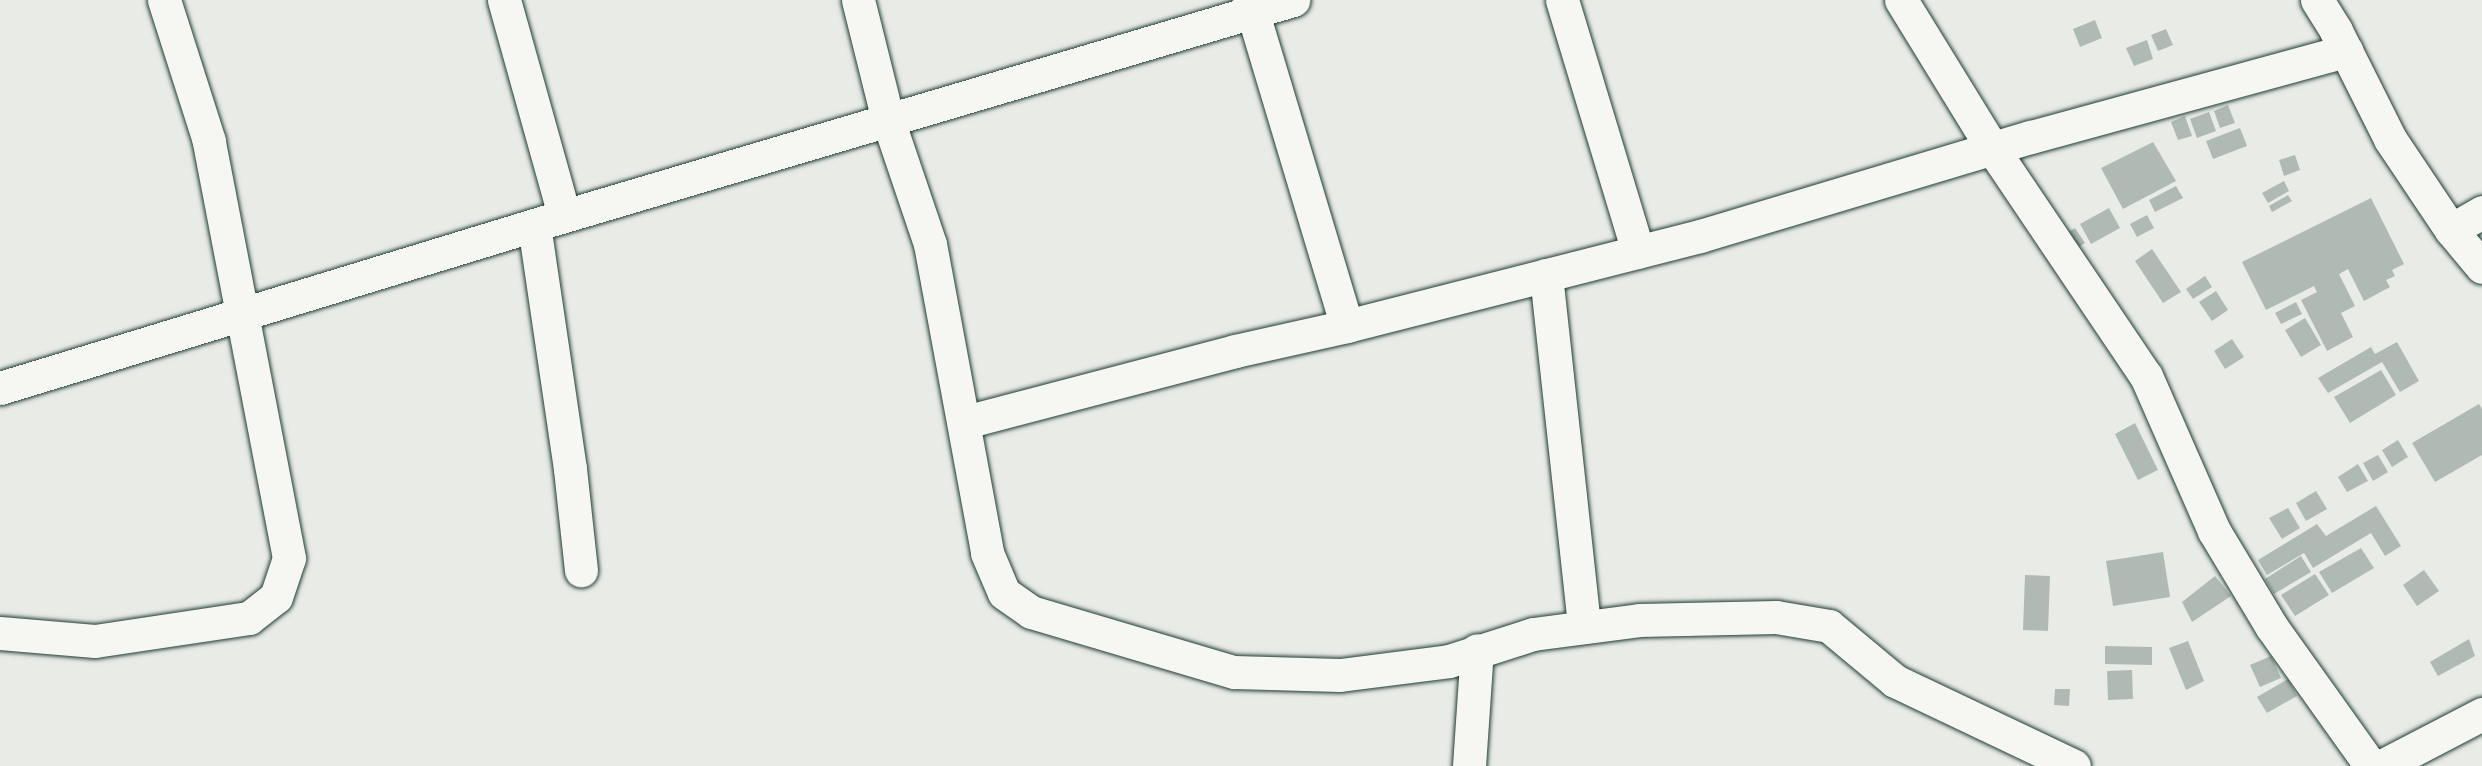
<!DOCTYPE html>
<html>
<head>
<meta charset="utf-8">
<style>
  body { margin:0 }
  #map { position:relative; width:2482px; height:766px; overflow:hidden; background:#e9ebe7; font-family:"Playpen Sans",sans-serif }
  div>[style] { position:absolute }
  .building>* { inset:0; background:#b0bab5 }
  .roads { filter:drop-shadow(0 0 2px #1f3d34) drop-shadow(0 0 2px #1f3d34) }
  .minor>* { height:33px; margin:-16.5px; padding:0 16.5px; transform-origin:16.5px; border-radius:16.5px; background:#f6f6f2 }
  span { translate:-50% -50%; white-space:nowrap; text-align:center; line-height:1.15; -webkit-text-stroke:5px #f6f6f2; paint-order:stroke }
</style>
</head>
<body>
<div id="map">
  <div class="building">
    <div style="clip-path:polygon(2095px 20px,2102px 38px,2080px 47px,2073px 29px)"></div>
    <div style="clip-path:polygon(2166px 29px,2173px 45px,2158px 51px,2151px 35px)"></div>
    <div style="clip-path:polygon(2147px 40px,2153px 59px,2134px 66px,2126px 48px)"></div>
    <div style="clip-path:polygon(2228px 105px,2235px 123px,2220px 128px,2214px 111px)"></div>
    <div style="clip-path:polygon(2209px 112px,2216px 131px,2197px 138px,2190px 119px)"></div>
    <div style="clip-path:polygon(2185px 116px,2192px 136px,2178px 140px,2171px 122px)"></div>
    <div style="clip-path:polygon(2240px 128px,2247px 146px,2213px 159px,2206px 141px)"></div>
    <div style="clip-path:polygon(2153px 142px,2176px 181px,2123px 209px,2101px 168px)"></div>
    <div style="clip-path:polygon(2295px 155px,2300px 170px,2284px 176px,2279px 160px)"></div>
    <div style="clip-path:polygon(2284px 181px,2289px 191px,2268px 203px,2262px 193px)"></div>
    <div style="clip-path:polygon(2176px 186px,2183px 198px,2155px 212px,2149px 200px)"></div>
    <div style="clip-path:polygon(2288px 195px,2292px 201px,2272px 212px,2269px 206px)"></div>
    <div style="clip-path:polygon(2371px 198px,2404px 264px,2392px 270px,2395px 276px,2386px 280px,2390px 287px,2364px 301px,2348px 269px,2339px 274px,2355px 306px,2341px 313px,2353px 337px,2327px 351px,2301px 300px,2317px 292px,2314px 286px,2266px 310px,2242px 262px)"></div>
    <div style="clip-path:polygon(2109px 208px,2120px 228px,2091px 244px,2080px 224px)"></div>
    <div style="clip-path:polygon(2147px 215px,2154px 228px,2137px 237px,2130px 224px)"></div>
    <div style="clip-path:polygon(2075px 228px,2085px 243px,2069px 253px,2060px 237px)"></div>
    <div style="clip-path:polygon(2152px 249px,2181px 292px,2163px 303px,2135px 261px)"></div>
    <div style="clip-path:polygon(2205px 276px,2212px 287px,2193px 299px,2186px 289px)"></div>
    <div style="clip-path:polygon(2216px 291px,2228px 310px,2212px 321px,2199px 302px)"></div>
    <div style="clip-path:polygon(2296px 302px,2302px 314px,2281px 324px,2275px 313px)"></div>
    <div style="clip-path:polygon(2305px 318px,2321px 345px,2301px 357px,2285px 330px)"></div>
    <div style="clip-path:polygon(2232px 339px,2244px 357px,2225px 369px,2214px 351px)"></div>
    <div style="clip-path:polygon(2397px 342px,2419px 381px,2400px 392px,2382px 362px,2328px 393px,2318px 378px,2371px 347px,2375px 354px)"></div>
    <div style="clip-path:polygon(2381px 370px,2396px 395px,2350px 423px,2334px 397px)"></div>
    <div style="clip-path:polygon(2479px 404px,2482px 409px,2482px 455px,2435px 482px,2412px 443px)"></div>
    <div style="clip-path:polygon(2135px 423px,2158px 470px,2138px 480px,2115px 434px)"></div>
    <div style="clip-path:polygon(2398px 440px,2408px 457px,2392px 467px,2382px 450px)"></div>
    <div style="clip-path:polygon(2378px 455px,2388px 472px,2373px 481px,2363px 463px)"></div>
    <div style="clip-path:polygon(2358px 464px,2368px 481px,2347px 492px,2338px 477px)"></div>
    <div style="clip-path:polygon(2316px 491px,2327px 509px,2306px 521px,2296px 503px)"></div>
    <div style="clip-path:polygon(2376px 506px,2401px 546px,2385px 556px,2371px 533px,2313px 568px,2304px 553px,2267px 575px,2258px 560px,2317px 524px,2326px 536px)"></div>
    <div style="clip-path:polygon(2288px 508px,2300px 528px,2282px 539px,2269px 518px)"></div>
    <div style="clip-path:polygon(2361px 548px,2374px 568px,2332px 593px,2319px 572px)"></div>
    <div style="clip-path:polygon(2163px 552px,2170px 597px,2113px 606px,2106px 561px)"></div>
    <div style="clip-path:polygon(2301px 556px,2311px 572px,2274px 594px,2265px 579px)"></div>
    <div style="clip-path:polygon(2424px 570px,2439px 591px,2417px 606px,2403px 585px)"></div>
    <div style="clip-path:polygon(2315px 574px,2329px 595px,2295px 616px,2281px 595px)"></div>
    <div style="clip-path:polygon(2025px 575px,2050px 576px,2048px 631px,2023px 630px)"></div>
    <div style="clip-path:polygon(2215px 576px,2231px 596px,2192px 622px,2182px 602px)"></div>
    <div style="clip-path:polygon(2469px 639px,2475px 656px,2438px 676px,2430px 662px)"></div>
    <div style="clip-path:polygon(2188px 641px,2204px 681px,2186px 690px,2169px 648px)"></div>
    <div style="clip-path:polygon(2105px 646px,2152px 647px,2152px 665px,2105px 664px)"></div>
    <div style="clip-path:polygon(2271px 656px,2281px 678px,2260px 687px,2250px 665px)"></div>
    <div style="clip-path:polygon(2132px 670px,2133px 699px,2108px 700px,2107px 671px)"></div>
    <div style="clip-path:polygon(2288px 679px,2297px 696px,2267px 713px,2257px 697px)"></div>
    <div style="clip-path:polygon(2055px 689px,2070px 689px,2069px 706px,2054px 705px)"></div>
  </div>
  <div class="roads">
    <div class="minor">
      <div style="left:504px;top:0;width:223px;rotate:74.4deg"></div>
      <div style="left:858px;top:0;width:124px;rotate:76deg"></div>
      <div style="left:888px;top:120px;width:131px;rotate:71.3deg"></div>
      <div style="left:930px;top:244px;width:314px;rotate:79.5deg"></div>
      <div style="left:987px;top:553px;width:43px;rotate:67deg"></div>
      <div style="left:1004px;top:593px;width:33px;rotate:35deg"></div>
      <div style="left:1031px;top:612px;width:212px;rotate:16.5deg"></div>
      <div style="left:1234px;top:672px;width:106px;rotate:1.6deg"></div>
      <div style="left:1340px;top:675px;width:110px;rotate:-7.3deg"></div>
      <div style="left:1449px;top:661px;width:88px;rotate:-17.8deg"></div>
      <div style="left:1533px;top:634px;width:107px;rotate:-7.5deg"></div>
      <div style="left:1639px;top:620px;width:137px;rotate:-1.3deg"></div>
      <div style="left:1776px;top:617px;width:54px;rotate:9.6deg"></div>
      <div style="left:1829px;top:626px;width:86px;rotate:39.8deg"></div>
      <div style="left:1895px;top:681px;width:198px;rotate:25.4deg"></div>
      <div style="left:1249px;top:0;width:340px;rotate:73.3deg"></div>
      <div style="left:1562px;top:0;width:263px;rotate:73.2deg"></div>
      <div style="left:1901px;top:0;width:174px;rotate:58.4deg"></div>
      <div style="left:1992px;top:148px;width:275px;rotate:56deg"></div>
      <div style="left:2146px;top:376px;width:169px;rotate:66.3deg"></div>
      <div style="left:2214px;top:531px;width:111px;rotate:59deg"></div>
      <div style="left:2271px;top:626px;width:172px;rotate:54.5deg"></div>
      <div style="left:2317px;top:0;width:36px;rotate:58deg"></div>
      <div style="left:2336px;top:31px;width:121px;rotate:63.4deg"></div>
      <div style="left:2390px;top:139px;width:110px;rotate:56.2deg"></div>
      <div style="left:2451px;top:230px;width:48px;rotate:50deg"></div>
      <div style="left:534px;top:225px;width:247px;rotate:81.6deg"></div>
      <div style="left:570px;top:469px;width:102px;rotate:83.8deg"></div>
      <div style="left:2451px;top:230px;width:36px;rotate:-30deg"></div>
      <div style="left:1546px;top:275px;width:354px;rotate:83.8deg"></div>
      <div style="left:0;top:388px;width:558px;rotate:-16.97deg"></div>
      <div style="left:534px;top:225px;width:792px;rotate:-16.51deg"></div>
      <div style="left:965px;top:422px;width:279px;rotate:-14.7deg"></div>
      <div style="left:1235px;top:351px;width:115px;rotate:-12.6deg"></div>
      <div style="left:1347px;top:326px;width:364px;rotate:-14.3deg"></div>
      <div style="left:1700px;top:236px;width:345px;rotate:-16.7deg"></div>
      <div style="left:2031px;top:137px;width:327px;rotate:-15.3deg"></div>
      <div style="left:0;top:633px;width:95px;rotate:4.8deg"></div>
      <div style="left:95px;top:641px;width:156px;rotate:-8.5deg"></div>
      <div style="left:249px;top:618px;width:34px;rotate:-38deg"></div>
      <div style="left:276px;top:597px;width:41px;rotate:-71.6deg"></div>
      <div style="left:289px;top:558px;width:425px;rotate:-100.9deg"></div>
      <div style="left:209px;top:141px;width:148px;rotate:-107.7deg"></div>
      <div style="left:1469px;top:766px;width:116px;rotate:-86.1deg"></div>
      <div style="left:2382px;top:766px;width:113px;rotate:-27.5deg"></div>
    </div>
  </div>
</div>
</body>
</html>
